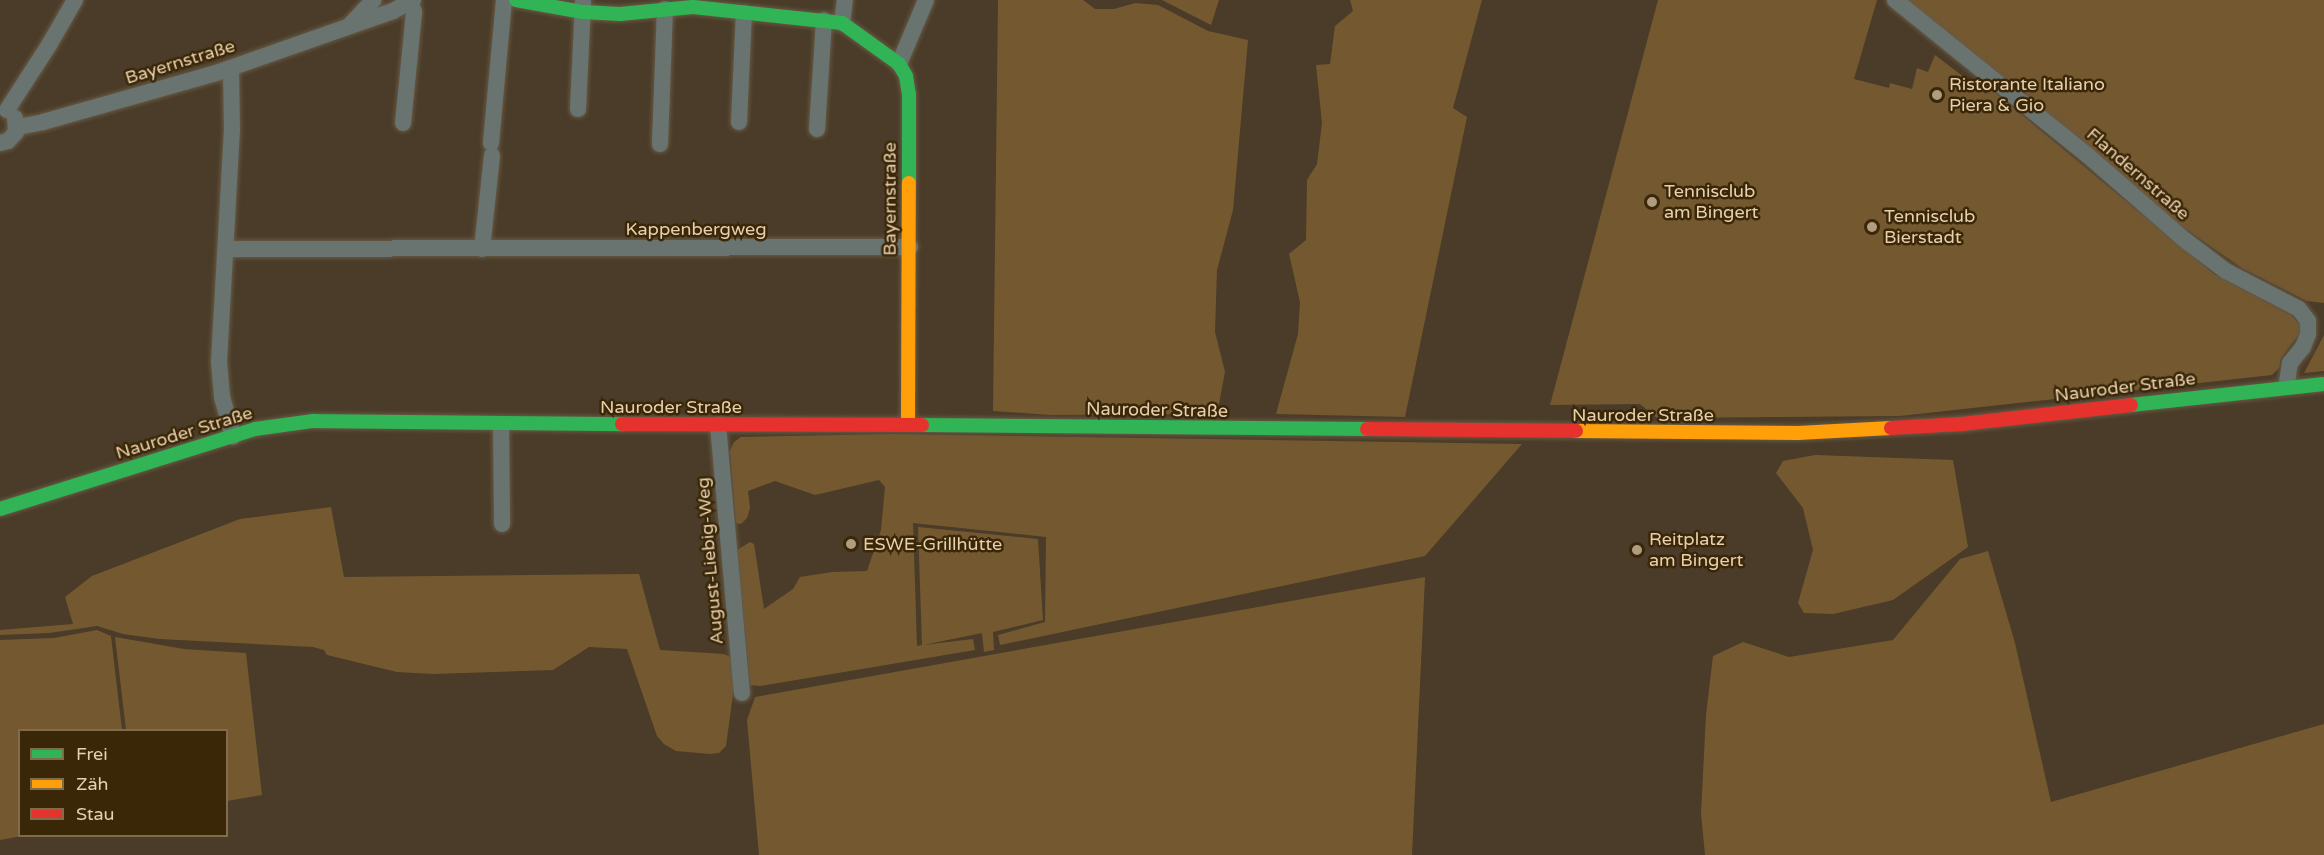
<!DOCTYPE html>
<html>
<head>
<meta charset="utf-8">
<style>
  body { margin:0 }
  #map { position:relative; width:2324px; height:855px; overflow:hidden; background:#4a3c28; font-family:"Varela Round",sans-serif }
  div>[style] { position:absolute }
  .green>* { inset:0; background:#745930 }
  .roads { filter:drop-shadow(0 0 2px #675945) drop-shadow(0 0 2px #675945) }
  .street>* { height:16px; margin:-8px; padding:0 8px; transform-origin:8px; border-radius:8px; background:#697471 }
  .fast>* { height:14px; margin:-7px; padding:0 7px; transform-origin:7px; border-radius:7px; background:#30b455 }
  .slow>* { height:14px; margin:-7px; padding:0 7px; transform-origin:7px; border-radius:7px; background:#ff9f0a }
  .jam>* { height:14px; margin:-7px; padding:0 7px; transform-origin:7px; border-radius:7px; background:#e5322d }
  .dots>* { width:16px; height:16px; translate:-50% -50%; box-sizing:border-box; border:3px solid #3a2708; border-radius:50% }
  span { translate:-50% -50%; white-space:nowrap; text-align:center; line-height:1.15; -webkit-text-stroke:5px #3a2708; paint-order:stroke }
  .street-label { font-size:18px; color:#e8d0ae }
  .poi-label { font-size:18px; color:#e8d0ae }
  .left { translate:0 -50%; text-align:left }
  .legend { position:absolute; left:18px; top:729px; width:210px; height:108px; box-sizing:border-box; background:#3a2708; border:2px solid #806b4a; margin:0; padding:8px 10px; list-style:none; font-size:18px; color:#e8d0ae }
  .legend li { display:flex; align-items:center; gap:12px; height:30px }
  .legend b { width:30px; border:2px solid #806b4a }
</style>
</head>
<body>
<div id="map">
  <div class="green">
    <div style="clip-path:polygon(998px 0,1083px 0,1095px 9px,1114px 9px,1135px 3px,1158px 5px,1208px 31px,1248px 40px,1233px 210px,1217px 270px,1215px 332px,1225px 372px,1217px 414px,1050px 415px,993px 411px)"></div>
    <div style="clip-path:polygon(1162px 0,1219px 0,1211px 25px)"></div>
    <div style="clip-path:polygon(1350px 0,1482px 0,1453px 108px,1467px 117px,1405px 417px,1276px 414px,1298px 334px,1300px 302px,1289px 254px,1306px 240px,1307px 180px,1317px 164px,1322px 123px,1316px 65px,1330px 64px,1335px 26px,1353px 11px)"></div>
    <div style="clip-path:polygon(1658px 0,1877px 0,1854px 79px,1889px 88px,1890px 83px,1912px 89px,1917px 68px,1928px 72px,1935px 55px,1986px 94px,1988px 87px,2214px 274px,2291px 315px,2300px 325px,2299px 334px,2281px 358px,2279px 368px,2272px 375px,1900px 416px,1657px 418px,1640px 404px,1550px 405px)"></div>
    <div style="clip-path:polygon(1905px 0,2324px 0,2324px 303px,2307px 301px,2242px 268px,2180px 225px)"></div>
    <div style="clip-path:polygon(2324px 335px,2324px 371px,2304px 373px)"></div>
    <div style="clip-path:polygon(893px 434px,1522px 444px,1425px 556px,1000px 645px,998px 635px,1045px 622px,1046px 537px,913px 523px,917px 646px,922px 645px,918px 527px,1038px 539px,1043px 620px,993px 632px,994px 650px,984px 652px,982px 633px,923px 645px,973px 639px,975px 650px,760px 686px,750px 685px,737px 550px,750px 542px,754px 544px,764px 609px,793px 589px,800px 577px,832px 572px,867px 571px,881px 530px,885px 487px,879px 480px,815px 495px,775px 481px,748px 491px,750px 508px,747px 518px,741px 524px,736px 523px,730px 451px,734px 442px,741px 437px)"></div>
    <div style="clip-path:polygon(1815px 455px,1953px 460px,1968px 547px,1893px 600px,1833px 614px,1804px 613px,1798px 603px,1813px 550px,1803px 508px,1776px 473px,1783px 461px)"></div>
    <div style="clip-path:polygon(331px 507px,344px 577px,639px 574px,660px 650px,724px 654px,732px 658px,736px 672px,726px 746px,719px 753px,710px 754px,676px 751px,664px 744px,657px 736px,627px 649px,589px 647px,553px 670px,433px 674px,397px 672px,327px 655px,324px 650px,313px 647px,160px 639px,123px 634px,97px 626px,49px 633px,0 635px,0 630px,73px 624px,65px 597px,92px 576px,240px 519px)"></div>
    <div style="clip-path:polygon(1988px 551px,2015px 643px,2051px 802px,2324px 724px,2324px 855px,1705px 855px,1701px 813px,1706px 715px,1713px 656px,1743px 642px,1789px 657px,1893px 640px,1960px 559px)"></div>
    <div style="clip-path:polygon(1425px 577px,1412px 855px,759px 855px,747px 720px,755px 697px)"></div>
    <div style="clip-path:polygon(97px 630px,111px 636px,122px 730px,20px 730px,20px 836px,22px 836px,0 840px,0 640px,54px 638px)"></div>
    <div style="clip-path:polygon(115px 637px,184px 649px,246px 653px,262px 795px,227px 801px,226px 730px,126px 730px)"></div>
  </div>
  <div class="roads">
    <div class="street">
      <div style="left:1895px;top:0;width:245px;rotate:38.9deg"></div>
      <div style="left:2086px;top:154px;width:131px;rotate:41deg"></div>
      <div style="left:2185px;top:240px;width:51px;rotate:37.1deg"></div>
      <div style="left:2226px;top:271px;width:82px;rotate:27.5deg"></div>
      <div style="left:2299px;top:309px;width:15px;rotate:53deg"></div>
      <div style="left:2308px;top:321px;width:13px;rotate:90deg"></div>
      <div style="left:2308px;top:334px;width:14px;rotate:111deg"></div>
      <div style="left:2303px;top:347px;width:21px;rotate:129deg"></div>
      <div style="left:2290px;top:363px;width:24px;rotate:99deg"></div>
      <div style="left:842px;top:23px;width:23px;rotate:-83deg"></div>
      <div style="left:351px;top:24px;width:33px;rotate:-47deg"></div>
      <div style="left:899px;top:64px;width:69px;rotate:-67.1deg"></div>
      <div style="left:231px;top:68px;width:61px;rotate:89.1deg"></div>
      <div style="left:232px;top:129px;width:233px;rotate:93.2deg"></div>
      <div style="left:219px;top:362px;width:35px;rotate:85deg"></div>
      <div style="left:222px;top:397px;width:41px;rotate:74.2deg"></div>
      <div style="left:578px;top:109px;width:107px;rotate:-87.3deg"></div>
      <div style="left:7px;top:110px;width:77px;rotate:-57.1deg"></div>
      <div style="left:49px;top:45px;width:52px;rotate:-60deg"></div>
      <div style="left:739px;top:122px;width:109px;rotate:-87.4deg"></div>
      <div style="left:403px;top:123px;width:112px;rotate:-84.3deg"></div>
      <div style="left:414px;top:12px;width:11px;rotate:-112deg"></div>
      <div style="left:18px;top:127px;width:25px;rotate:-11deg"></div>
      <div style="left:43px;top:122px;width:180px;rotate:-15.8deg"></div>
      <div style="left:216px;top:73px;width:188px;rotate:-19.3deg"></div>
      <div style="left:393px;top:11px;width:23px;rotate:-29deg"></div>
      <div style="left:817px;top:129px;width:109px;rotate:-86.3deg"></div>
      <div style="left:0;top:143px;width:8px;rotate:-14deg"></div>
      <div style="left:8px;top:141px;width:12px;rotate:-48deg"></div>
      <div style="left:16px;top:132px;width:14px;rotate:-94deg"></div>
      <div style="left:491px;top:143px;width:144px;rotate:-84.8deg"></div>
      <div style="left:660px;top:144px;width:135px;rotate:-87.9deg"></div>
      <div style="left:226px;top:249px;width:684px;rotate:-0.17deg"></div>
      <div style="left:482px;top:249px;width:94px;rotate:-83.9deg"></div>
      <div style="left:501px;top:424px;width:100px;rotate:89.4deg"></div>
      <div style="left:718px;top:425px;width:269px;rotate:84.9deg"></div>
    </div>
    <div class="fast">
      <div style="left:516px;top:0;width:68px;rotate:10.2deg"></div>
      <div style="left:583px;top:12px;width:37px;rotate:3deg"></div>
      <div style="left:620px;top:14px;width:73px;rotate:-5.5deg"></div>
      <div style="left:693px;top:7px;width:150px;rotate:6.1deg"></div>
      <div style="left:842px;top:23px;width:70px;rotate:35.7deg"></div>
      <div style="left:899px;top:64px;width:14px;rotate:60deg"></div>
      <div style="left:906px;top:76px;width:18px;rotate:81deg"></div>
      <div style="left:909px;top:94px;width:89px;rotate:90deg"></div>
      <div style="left:2131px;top:405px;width:194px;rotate:-6.2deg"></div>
      <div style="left:922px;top:425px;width:445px;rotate:0.5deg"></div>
      <div style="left:0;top:509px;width:267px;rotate:-17.4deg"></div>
      <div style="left:255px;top:429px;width:59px;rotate:-7.9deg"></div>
      <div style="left:313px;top:421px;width:309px;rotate:0.6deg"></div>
    </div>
    <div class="slow">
      <div style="left:908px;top:425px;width:242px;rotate:-89.8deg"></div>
      <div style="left:1576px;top:431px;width:222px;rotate:0.5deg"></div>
      <div style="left:1798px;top:433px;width:93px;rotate:-3.1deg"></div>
    </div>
    <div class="jam">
      <div style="left:622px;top:424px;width:300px;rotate:0.2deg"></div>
      <div style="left:1891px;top:428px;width:71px;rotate:-3.2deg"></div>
      <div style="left:1962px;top:424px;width:170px;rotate:-6.4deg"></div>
      <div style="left:1367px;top:429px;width:209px;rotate:0.5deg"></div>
    </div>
  </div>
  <div class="dots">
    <div style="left:1937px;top:95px;background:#b19c7f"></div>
    <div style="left:1652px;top:202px;background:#b19c7f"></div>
    <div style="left:1872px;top:227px;background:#b19c7f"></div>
    <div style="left:851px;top:544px;background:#b19c7f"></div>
    <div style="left:1637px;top:550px;background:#b19c7f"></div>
  </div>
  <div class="street-label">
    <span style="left:180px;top:62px;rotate:-17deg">Bayernstraße</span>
    <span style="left:2138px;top:174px;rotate:41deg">Flandernstraße</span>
    <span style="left:890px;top:199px;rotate:-90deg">Bayernstraße</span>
    <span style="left:696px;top:229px">Kappenbergweg</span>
    <span style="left:2125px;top:387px;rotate:-7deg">Nauroder Straße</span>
    <span style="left:671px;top:407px">Nauroder Straße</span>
    <span style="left:1157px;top:410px;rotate:1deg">Nauroder Straße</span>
    <span style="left:1643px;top:415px">Nauroder Straße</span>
    <span style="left:184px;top:433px;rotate:-17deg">Nauroder Straße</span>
    <span style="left:710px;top:561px;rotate:-95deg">August-Liebig-Weg</span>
  </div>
  <div class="poi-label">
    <span class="left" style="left:1949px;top:95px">Ristorante Italiano<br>Piera &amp; Gio</span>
    <span class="left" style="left:1664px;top:202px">Tennisclub<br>am Bingert</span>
    <span class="left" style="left:1884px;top:227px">Tennisclub<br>Bierstadt</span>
    <span class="left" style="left:1649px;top:550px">Reitplatz<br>am Bingert</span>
    <span class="left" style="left:863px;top:544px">ESWE-Grillhütte</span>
  </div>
  <ul class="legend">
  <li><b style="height:8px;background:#30b455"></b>Frei</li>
  <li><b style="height:8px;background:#ff9f0a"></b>Zäh</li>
  <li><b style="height:8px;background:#e5322d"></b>Stau</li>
  </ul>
</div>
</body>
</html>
